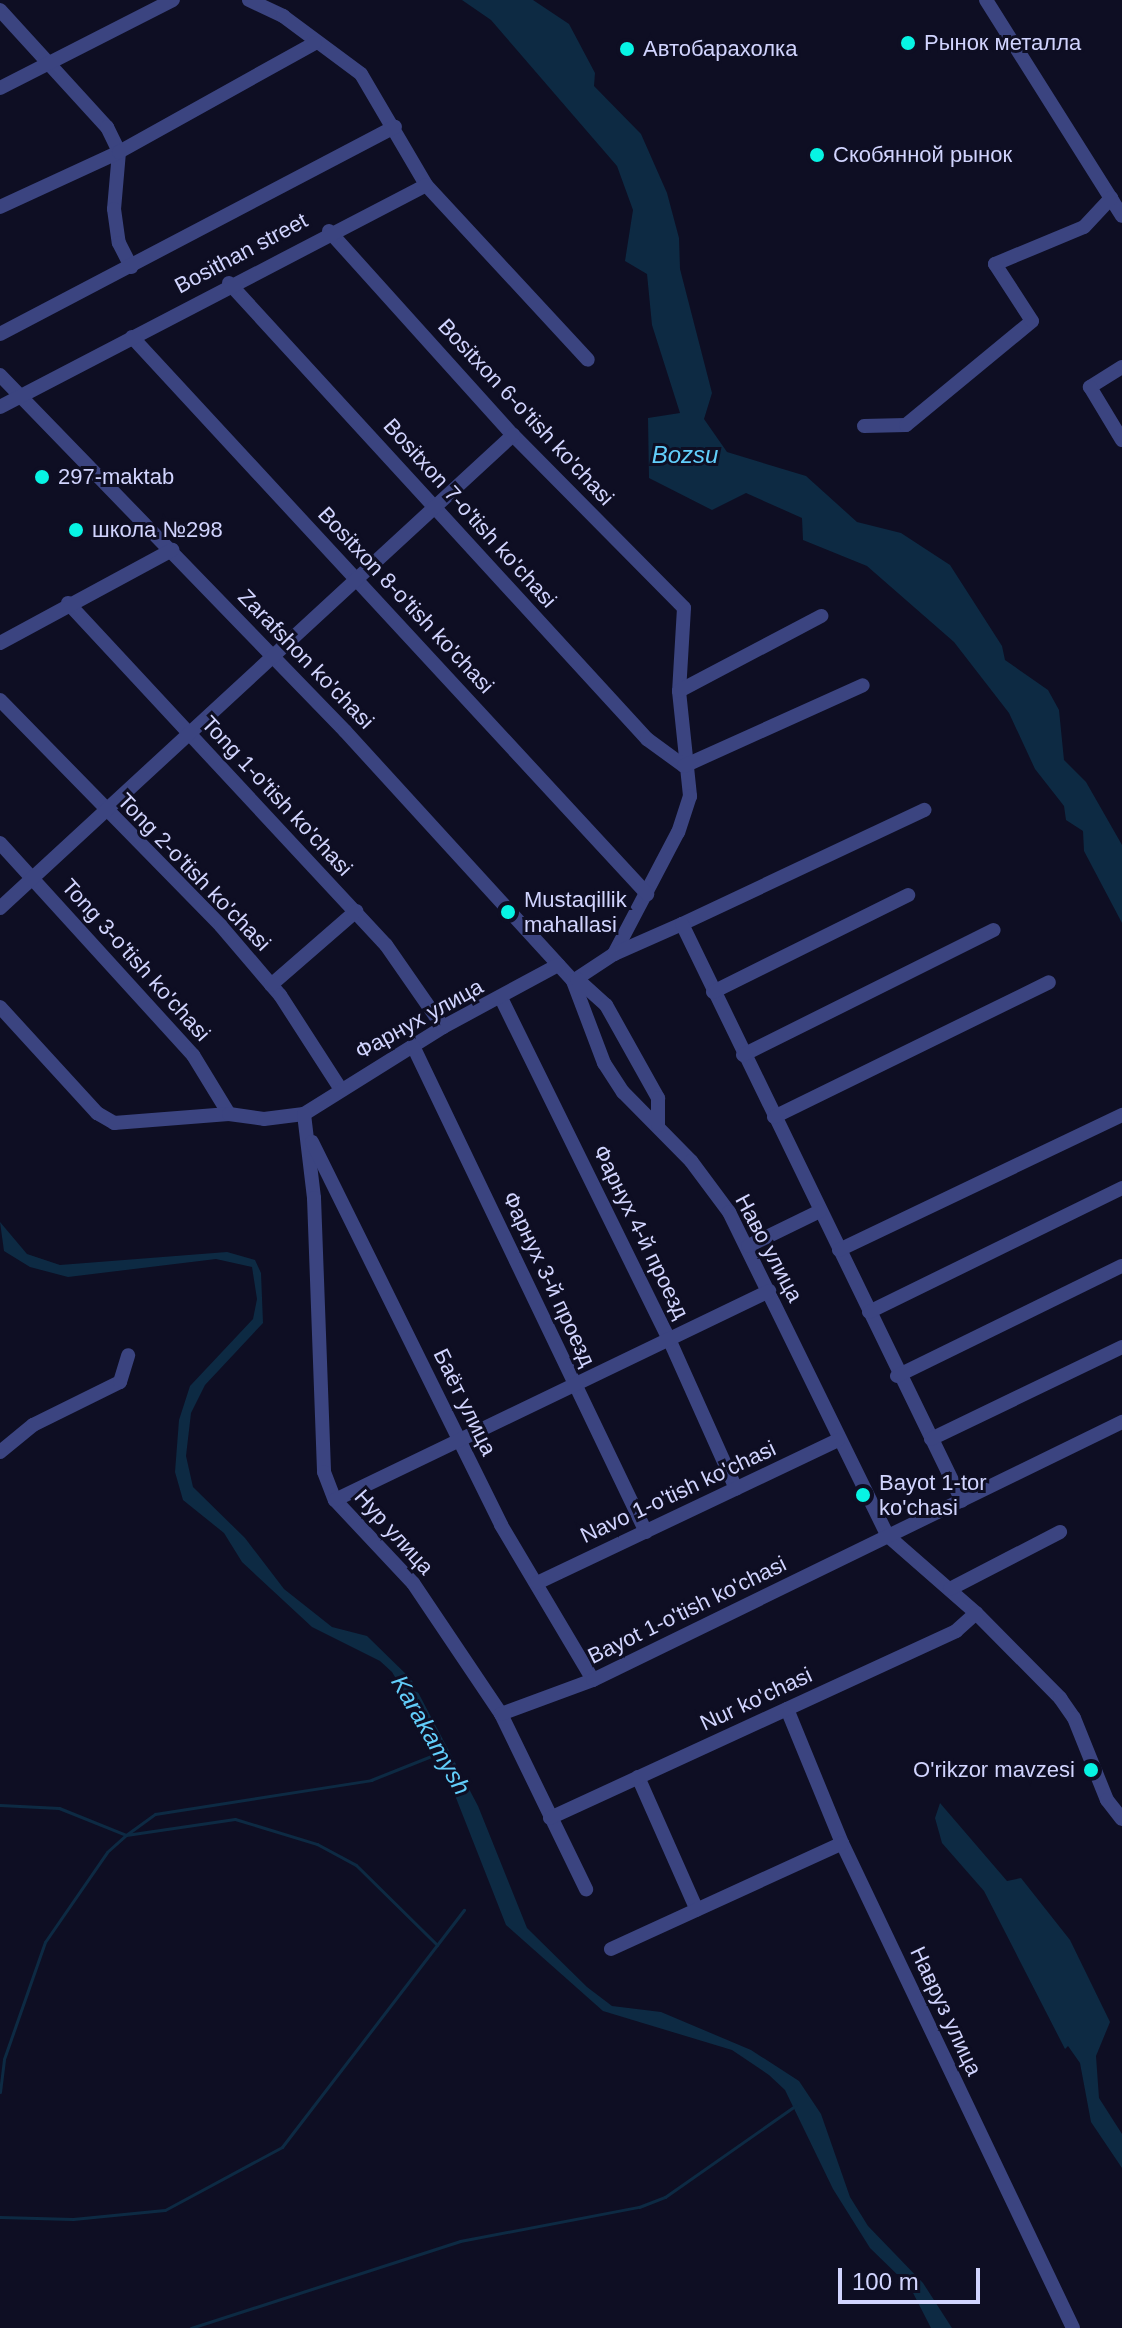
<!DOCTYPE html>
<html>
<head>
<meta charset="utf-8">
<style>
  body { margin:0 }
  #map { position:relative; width:1122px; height:2328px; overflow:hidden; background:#0e0e23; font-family:Helvetica,sans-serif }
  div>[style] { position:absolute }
  .water>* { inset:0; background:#0d2a43 }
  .stream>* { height:3px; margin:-1.5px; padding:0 1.5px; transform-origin:1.5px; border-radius:1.5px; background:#0d2a43 }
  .minor>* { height:14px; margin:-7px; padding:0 7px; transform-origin:7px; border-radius:7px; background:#3b4480 }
  .dots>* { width:22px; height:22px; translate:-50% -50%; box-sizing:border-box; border:4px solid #0e0e23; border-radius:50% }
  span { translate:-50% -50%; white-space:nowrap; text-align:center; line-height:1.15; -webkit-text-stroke:6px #0e0e23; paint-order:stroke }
  .poi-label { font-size:22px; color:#d1d4fe }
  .left { translate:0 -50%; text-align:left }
  .right { translate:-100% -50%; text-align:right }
  .street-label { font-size:22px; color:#d1d4fe }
  .water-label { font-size:24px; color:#62cefb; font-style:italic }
  .scale { position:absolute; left:838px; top:2268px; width:142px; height:36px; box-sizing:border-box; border:4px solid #d1d4fe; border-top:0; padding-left:10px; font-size:24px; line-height:28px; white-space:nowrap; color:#d1d4fe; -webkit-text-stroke:6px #0e0e23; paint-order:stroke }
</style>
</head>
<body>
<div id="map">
  <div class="water">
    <div style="clip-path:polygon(462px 0,533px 0,569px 24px,595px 73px,594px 86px,641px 134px,667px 193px,679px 238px,680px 269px,712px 393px,704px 419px,727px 452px,806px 476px,857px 522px,901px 533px,950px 565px,1002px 646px,1005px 660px,1048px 690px,1059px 710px,1064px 760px,1086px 782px,1122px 845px,1122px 923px,1084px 851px,1083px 831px,1066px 820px,1064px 806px,1035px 769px,1009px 713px,954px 642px,867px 566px,803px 540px,802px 518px,746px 493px,712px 510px,649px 478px,648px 418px,680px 413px,652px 325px,647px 274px,625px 261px,633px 210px,617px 166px,491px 20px)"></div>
    <div style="clip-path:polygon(0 1222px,27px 1254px,60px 1265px,227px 1252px,255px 1260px,261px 1273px,263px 1323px,205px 1385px,191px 1413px,186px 1456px,193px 1487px,245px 1538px,284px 1589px,332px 1627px,367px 1636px,411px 1679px,478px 1806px,527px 1928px,587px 1987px,612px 2006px,661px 2012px,751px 2050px,799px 2081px,821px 2114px,850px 2197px,868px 2226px,923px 2283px,952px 2328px,931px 2328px,910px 2287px,870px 2248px,833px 2189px,785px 2090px,769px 2075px,732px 2050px,603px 2011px,506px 1925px,434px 1742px,392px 1672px,380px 1661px,312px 1627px,242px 1562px,224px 1533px,183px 1500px,175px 1472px,179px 1420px,190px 1386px,253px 1319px,257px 1299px,252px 1267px,216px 1259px,68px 1277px,30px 1267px,4px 1251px)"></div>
    <div style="clip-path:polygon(940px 1803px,1007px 1881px,1021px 1878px,1070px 1940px,1110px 2022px,1096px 2056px,1099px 2098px,1122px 2134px,1122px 2168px,1091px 2122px,1080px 2063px,1068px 2046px,1065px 2049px,984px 1891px,942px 1843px,935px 1818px)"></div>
  </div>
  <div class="stream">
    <div style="left:0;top:1805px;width:59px;rotate:2.9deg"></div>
    <div style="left:59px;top:1808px;width:72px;rotate:21.9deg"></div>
    <div style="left:126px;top:1835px;width:110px;rotate:-8.4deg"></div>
    <div style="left:235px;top:1819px;width:86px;rotate:17deg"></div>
    <div style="left:317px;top:1844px;width:44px;rotate:28.3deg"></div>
    <div style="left:356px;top:1865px;width:114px;rotate:44.6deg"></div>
    <div style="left:0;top:2092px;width:33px;rotate:-83deg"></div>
    <div style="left:4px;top:2059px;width:124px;rotate:-70.7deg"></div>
    <div style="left:45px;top:1942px;width:109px;rotate:-55.4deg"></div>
    <div style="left:107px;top:1852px;width:25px;rotate:-42deg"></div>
    <div style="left:126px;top:1835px;width:36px;rotate:-36deg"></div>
    <div style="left:155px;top:1814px;width:219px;rotate:-8.9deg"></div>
    <div style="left:371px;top:1780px;width:73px;rotate:-21.7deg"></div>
    <div style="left:0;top:2217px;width:73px;rotate:1.6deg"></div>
    <div style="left:73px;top:2219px;width:92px;rotate:-5.6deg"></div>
    <div style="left:165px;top:2210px;width:133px;rotate:-28.3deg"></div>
    <div style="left:282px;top:2147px;width:299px;rotate:-52.5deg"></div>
    <div style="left:191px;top:2328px;width:283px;rotate:-17.9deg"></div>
    <div style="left:460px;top:2241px;width:182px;rotate:-10.8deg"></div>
    <div style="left:639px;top:2207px;width:28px;rotate:-21deg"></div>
    <div style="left:665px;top:2197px;width:159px;rotate:-35deg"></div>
  </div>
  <div class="minor">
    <div style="left:249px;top:0;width:38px;rotate:25deg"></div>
    <div style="left:283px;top:16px;width:97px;rotate:36.6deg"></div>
    <div style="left:361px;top:74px;width:129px;rotate:59.6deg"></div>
    <div style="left:426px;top:185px;width:238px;rotate:47.2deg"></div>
    <div style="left:986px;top:0;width:255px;rotate:57.8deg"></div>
    <div style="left:0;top:10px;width:159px;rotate:47.6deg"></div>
    <div style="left:107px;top:127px;width:28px;rotate:64deg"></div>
    <div style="left:119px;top:152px;width:57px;rotate:95deg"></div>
    <div style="left:114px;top:209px;width:34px;rotate:82deg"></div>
    <div style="left:119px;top:243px;width:27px;rotate:63deg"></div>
    <div style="left:0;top:88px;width:194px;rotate:-27deg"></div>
    <div style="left:0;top:207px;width:131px;rotate:-24.8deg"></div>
    <div style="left:119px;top:152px;width:224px;rotate:-29.1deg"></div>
    <div style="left:329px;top:231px;width:275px;rotate:48deg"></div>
    <div style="left:513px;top:435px;width:243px;rotate:45.3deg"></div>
    <div style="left:684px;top:608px;width:83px;rotate:93.4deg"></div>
    <div style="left:679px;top:691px;width:106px;rotate:84deg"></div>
    <div style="left:690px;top:796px;width:38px;rotate:108deg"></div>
    <div style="left:678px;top:832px;width:138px;rotate:117.7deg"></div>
    <div style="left:614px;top:954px;width:49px;rotate:146.6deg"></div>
    <div style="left:229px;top:283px;width:619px;rotate:47.49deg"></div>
    <div style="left:647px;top:739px;width:46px;rotate:36.1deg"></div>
    <div style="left:684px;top:766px;width:196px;rotate:-24.3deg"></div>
    <div style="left:0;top:334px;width:446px;rotate:-27.7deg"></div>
    <div style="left:132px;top:337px;width:759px;rotate:47.24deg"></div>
    <div style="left:1122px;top:367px;width:38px;rotate:148deg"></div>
    <div style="left:1090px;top:387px;width:62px;rotate:58.9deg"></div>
    <div style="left:0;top:375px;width:496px;rotate:45.9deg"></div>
    <div style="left:345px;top:731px;width:338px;rotate:47.6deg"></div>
    <div style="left:573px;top:981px;width:88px;rotate:69.3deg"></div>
    <div style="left:604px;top:1063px;width:35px;rotate:57deg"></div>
    <div style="left:623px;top:1092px;width:97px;rotate:45.4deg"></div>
    <div style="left:691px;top:1161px;width:64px;rotate:53.3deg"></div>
    <div style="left:729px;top:1212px;width:361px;rotate:63.9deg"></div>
    <div style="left:888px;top:1536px;width:117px;rotate:41.2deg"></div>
    <div style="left:976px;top:1613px;width:120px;rotate:45.3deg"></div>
    <div style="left:1060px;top:1698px;width:24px;rotate:55deg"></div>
    <div style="left:1074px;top:1718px;width:88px;rotate:68.1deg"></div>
    <div style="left:1107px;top:1800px;width:24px;rotate:52deg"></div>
    <div style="left:0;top:407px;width:480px;rotate:-27.5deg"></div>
    <div style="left:864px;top:426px;width:42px;rotate:-1.4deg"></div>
    <div style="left:906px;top:425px;width:163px;rotate:-39.5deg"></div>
    <div style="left:1032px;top:321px;width:68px;rotate:-123deg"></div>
    <div style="left:995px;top:264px;width:96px;rotate:-22.6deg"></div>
    <div style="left:1084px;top:227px;width:40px;rotate:-47deg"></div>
    <div style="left:68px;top:603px;width:467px;rotate:47.1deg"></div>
    <div style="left:386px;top:945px;width:100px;rotate:55.2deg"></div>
    <div style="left:0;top:643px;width:196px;rotate:-28.4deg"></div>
    <div style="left:679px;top:691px;width:161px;rotate:-27.8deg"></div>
    <div style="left:0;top:700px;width:316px;rotate:45.6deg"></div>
    <div style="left:221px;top:926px;width:91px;rotate:49.5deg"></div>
    <div style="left:280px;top:995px;width:111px;rotate:57.2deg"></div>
    <div style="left:0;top:843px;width:287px;rotate:47.7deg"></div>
    <div style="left:193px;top:1055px;width:69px;rotate:58.6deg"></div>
    <div style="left:0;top:908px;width:698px;rotate:-42.68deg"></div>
    <div style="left:682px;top:924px;width:268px;rotate:-25.2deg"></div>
    <div style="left:614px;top:954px;width:74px;rotate:-23.8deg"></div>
    <div style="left:682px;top:924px;width:641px;rotate:64.11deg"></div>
    <div style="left:577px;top:979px;width:39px;rotate:42deg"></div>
    <div style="left:606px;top:1005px;width:107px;rotate:60.8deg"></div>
    <div style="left:658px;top:1098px;width:27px;rotate:90deg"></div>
    <div style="left:271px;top:985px;width:113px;rotate:-41deg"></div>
    <div style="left:713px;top:992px;width:218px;rotate:-26.4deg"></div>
    <div style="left:501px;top:998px;width:380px;rotate:63.8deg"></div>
    <div style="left:669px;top:1339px;width:164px;rotate:65.9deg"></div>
    <div style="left:0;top:1007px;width:144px;rotate:47.5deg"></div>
    <div style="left:97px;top:1113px;width:20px;rotate:30deg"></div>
    <div style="left:114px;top:1123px;width:115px;rotate:-4.5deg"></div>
    <div style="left:229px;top:1114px;width:35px;rotate:8deg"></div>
    <div style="left:264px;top:1119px;width:40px;rotate:-7.1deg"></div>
    <div style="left:304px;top:1114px;width:164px;rotate:-32deg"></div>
    <div style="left:443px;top:1027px;width:131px;rotate:-28.3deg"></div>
    <div style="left:413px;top:1046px;width:539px;rotate:64.39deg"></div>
    <div style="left:743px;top:1055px;width:280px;rotate:-26.5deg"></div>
    <div style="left:304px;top:1114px;width:85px;rotate:83.2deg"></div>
    <div style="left:314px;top:1198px;width:274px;rotate:87.9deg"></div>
    <div style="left:324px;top:1472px;width:30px;rotate:69deg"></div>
    <div style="left:335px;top:1500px;width:114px;rotate:46.8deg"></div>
    <div style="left:413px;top:1583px;width:158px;rotate:56.1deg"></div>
    <div style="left:501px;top:1714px;width:195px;rotate:64.1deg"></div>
    <div style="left:774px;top:1117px;width:306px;rotate:-26.1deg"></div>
    <div style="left:312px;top:1142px;width:427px;rotate:63.7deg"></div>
    <div style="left:501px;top:1525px;width:180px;rotate:59.3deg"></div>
    <div style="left:748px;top:1246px;width:80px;rotate:-25.9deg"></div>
    <div style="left:839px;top:1250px;width:314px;rotate:-25.5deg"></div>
    <div style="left:869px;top:1312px;width:282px;rotate:-26.1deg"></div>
    <div style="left:897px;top:1376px;width:250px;rotate:-26.1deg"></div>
    <div style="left:931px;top:1439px;width:212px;rotate:-25.7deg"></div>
    <div style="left:0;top:1452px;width:43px;rotate:-39.3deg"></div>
    <div style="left:33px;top:1425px;width:97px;rotate:-26.3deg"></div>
    <div style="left:120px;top:1382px;width:28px;rotate:-73deg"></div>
    <div style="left:335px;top:1500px;width:482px;rotate:-25.7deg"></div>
    <div style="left:537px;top:1583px;width:333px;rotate:-25.4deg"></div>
    <div style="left:950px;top:1589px;width:124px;rotate:-27.4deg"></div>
    <div style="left:787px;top:1709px;width:145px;rotate:67.7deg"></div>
    <div style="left:842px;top:1843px;width:537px;rotate:64.53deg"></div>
    <div style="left:501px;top:1714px;width:98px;rotate:-20.3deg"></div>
    <div style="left:593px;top:1680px;width:589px;rotate:-26deg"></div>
    <div style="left:638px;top:1777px;width:145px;rotate:66.1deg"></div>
    <div style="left:550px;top:1818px;width:447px;rotate:-24.7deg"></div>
    <div style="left:956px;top:1631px;width:27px;rotate:-42deg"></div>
    <div style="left:611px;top:1949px;width:254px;rotate:-24.6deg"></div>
  </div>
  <div class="dots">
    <div style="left:908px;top:43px;background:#07f4e4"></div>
    <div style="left:627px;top:49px;background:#07f4e4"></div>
    <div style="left:817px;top:155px;background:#07f4e4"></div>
    <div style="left:42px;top:477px;background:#07f4e4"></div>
    <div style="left:76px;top:530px;background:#07f4e4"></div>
    <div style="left:508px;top:912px;background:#07f4e4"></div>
    <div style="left:863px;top:1495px;background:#07f4e4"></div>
    <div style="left:1091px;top:1770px;background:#07f4e4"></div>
  </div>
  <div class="poi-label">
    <span class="left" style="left:924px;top:43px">Рынок металла</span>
    <span class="left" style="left:643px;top:49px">Автобарахолка</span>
    <span class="left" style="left:833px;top:155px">Скобянной рынок</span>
    <span class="left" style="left:58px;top:477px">297-maktab</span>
    <span class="left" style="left:92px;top:530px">школа №298</span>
    <span class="left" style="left:524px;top:912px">Mustaqillik<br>mahallasi</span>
    <span class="left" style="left:879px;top:1495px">Bayot 1-tor<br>ko'chasi</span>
    <span class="right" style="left:1075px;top:1770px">O'rikzor mavzesi</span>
  </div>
  <div class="street-label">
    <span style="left:241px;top:253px;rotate:-28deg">Bosithan street</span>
    <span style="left:526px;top:412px;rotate:47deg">Bositxon 6-o'tish ko'chasi</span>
    <span style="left:470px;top:513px;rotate:48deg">Bositxon 7-o'tish ko'chasi</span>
    <span style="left:406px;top:600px;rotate:47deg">Bositxon 8-o'tish ko'chasi</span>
    <span style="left:306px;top:659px;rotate:46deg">Zarafshon ko'chasi</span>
    <span style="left:277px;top:796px;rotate:47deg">Tong 1-o'tish ko'chasi</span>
    <span style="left:194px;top:872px;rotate:46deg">Tong 2-o'tish ko'chasi</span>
    <span style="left:136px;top:960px;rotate:48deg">Tong 3-o'tish ko'chasi</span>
    <span style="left:419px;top:1019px;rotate:-29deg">Фарнух улица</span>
    <span style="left:641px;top:1232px;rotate:64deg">Фарнух 4-й проезд</span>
    <span style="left:769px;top:1248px;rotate:62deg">Наво улица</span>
    <span style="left:549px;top:1279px;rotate:65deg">Фарнух 3-й проезд</span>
    <span style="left:465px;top:1402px;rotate:64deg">Баёт улица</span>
    <span style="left:678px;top:1492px;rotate:-25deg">Navo 1-o'tish ko'chasi</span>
    <span style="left:394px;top:1532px;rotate:48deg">Нур улица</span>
    <span style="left:687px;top:1610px;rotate:-26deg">Bayot 1-o'tish ko'chasi</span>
    <span style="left:756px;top:1699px;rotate:-25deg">Nur ko'chasi</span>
    <span style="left:946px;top:2011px;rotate:65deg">Навруз улица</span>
  </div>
  <div class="water-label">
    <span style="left:685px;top:455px">Bozsu</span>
    <span style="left:431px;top:1735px;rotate:60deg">Karakamysh</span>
  </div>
  <div class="scale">100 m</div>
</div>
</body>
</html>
